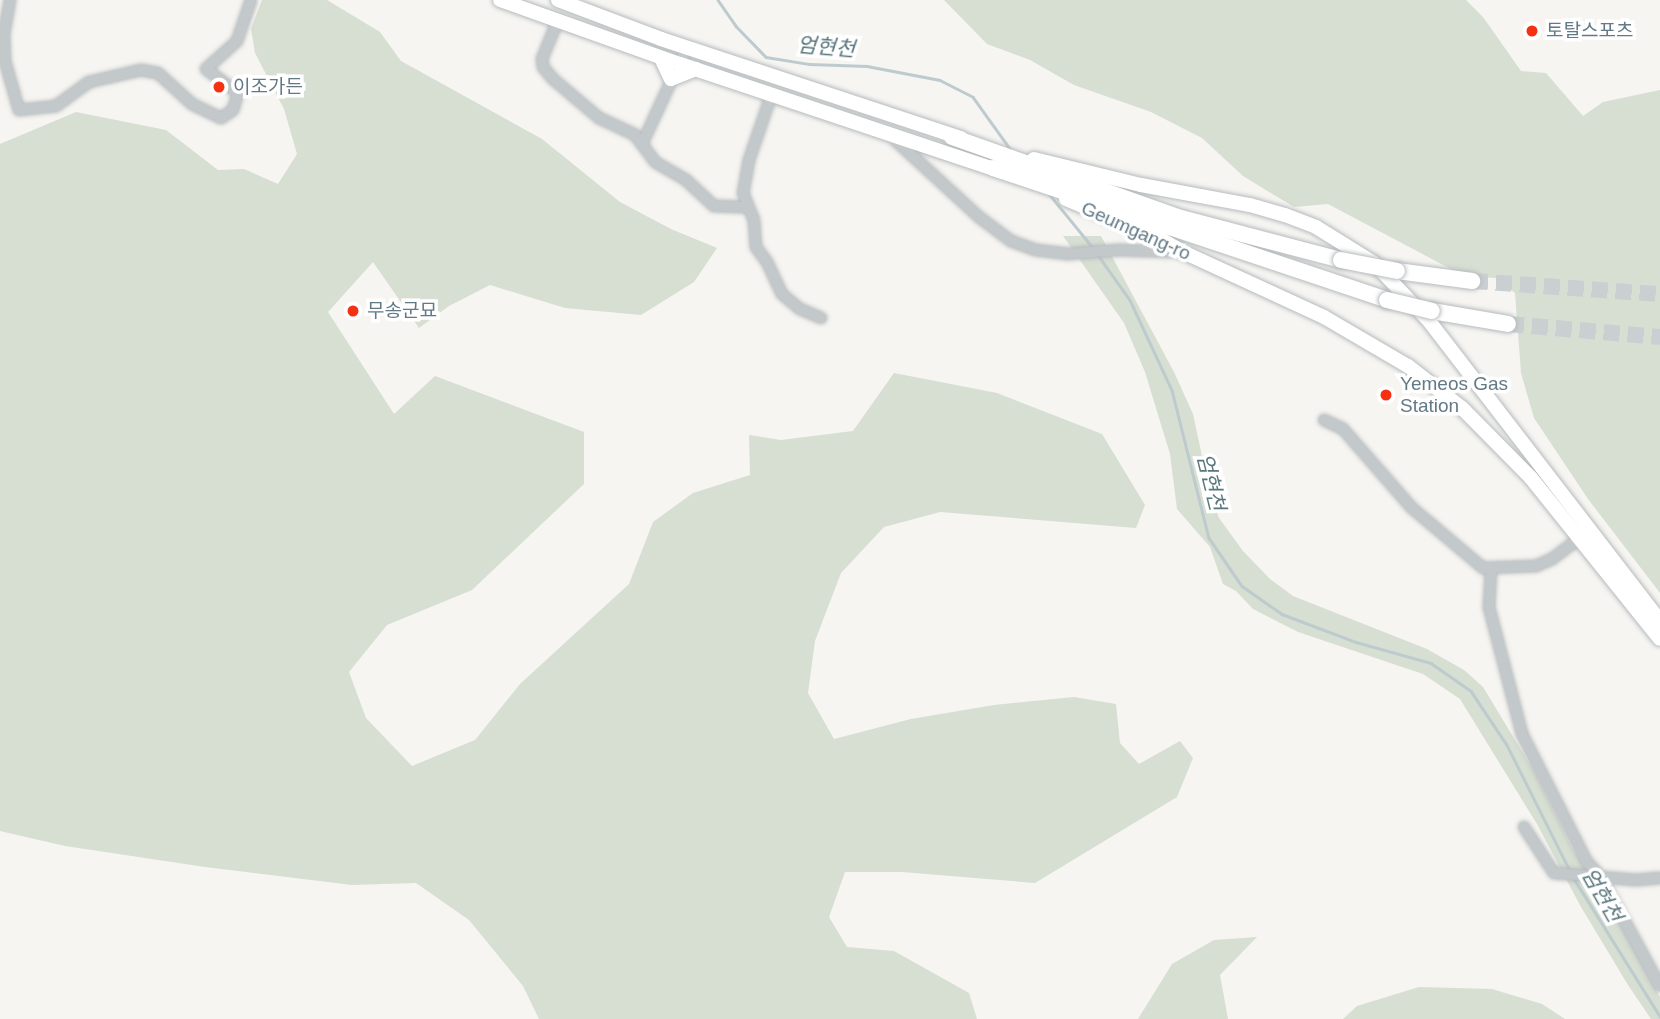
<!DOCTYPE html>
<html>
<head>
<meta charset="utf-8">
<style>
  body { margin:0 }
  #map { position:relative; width:1660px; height:1019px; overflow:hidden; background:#f6f5f1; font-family:Arial,"Noto Sans KR",sans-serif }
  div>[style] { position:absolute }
  .green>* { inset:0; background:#d7ded2 }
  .stream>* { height:2.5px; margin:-1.25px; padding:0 1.25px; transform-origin:1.25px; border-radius:1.25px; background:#bdcbcf }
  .highway-tunnel>* { height:16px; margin-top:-8px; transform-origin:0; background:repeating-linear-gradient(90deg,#cad0d1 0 16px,transparent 0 24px) }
  .roads { filter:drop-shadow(0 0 2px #b6bbbe) drop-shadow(0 0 2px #b6bbbe) }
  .minor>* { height:10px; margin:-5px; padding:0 5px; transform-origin:5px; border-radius:5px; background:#c3c8cb }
  .major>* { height:14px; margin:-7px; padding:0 7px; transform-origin:7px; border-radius:7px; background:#fff }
  .highway>* { height:16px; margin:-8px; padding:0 8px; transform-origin:8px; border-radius:8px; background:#fff }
  .bridges { filter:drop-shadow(0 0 2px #b7bbbe) drop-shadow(0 0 2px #b7bbbe) }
  .highway-bridge>* { height:16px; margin:-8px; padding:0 8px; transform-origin:8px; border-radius:8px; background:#fff }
  .dots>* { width:19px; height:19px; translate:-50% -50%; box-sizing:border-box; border:4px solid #fff; border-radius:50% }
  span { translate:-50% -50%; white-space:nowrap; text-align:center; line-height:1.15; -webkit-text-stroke:7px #fff; paint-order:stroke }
  .poi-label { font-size:19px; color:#627986 }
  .left { translate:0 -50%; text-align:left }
  .street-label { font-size:19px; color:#627986 }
  .water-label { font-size:21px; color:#58767c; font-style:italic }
</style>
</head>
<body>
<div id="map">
  <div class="green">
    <div style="clip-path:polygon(262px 0,327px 0,380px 32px,401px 61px,542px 139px,620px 202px,671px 229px,717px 248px,694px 282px,641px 315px,565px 308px,490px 285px,449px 306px,419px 328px,373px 262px,328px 312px,394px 414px,435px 376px,584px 432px,584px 484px,472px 590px,387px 625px,349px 672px,366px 718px,412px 766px,475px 740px,520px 684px,629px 584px,653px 522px,693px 493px,750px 475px,749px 435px,781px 440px,853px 431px,894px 373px,997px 393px,1102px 434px,1145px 505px,1136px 528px,940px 512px,884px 527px,841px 573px,815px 641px,808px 693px,834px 739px,911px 719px,994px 705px,1074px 697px,1116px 704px,1120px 743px,1139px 764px,1180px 741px,1193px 758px,1177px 797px,1035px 883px,902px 872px,845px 872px,829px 917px,847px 947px,894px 951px,969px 993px,977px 1019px,539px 1019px,523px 986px,469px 920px,416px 883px,352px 885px,205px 867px,65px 846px,0 831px,0 144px,76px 112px,166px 130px,218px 170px,244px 169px,278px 184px,297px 154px,284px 109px,255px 53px,251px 29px)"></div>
    <div style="clip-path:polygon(944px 0,1466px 0,1483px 17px,1521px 71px,1546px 73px,1583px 116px,1603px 102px,1660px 90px,1660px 593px,1588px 499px,1534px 418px,1521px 373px,1515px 293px,1496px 278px,1464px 276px,1328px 204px,1294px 207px,1243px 176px,1202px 138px,1151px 112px,1074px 85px,1030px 60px,987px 44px)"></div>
    <div style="clip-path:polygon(1063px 236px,1101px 236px,1174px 372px,1193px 414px,1209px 489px,1219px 518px,1243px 551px,1270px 579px,1293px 596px,1427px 649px,1464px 670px,1483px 687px,1535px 773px,1572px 848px,1613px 910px,1660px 997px,1660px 1019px,1651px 1019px,1628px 985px,1581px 907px,1537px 824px,1460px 699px,1423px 674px,1298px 632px,1253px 609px,1236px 591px,1223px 584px,1210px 547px,1177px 509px,1170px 454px,1145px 372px,1124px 323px)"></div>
    <div style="clip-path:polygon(1257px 937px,1220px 975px,1228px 1019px,1138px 1019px,1172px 964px,1214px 940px)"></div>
    <div style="clip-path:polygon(1419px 987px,1492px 989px,1542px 1004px,1565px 1019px,1343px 1019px,1357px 1006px)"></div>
  </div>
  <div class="stream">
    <div style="left:718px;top:0;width:32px;rotate:55deg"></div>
    <div style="left:736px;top:26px;width:43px;rotate:45.9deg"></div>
    <div style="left:766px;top:57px;width:44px;rotate:9.2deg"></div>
    <div style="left:809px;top:64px;width:58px;rotate:2deg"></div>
    <div style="left:867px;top:66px;width:74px;rotate:10.9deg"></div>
    <div style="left:940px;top:80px;width:37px;rotate:27deg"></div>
    <div style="left:973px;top:97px;width:65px;rotate:54.4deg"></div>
    <div style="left:1050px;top:195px;width:70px;rotate:50.8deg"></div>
    <div style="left:1098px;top:255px;width:55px;rotate:54.6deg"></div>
    <div style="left:1130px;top:300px;width:99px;rotate:65deg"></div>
    <div style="left:1172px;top:390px;width:153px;rotate:76deg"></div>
    <div style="left:1209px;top:538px;width:58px;rotate:55.5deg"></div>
    <div style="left:1242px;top:586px;width:49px;rotate:35deg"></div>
    <div style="left:1282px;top:614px;width:79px;rotate:20.7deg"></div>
    <div style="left:1356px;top:642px;width:78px;rotate:15.6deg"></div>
    <div style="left:1431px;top:663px;width:49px;rotate:35deg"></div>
    <div style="left:1471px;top:691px;width:65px;rotate:56.3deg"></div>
    <div style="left:1507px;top:745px;width:141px;rotate:63.4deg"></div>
    <div style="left:1573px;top:877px;width:164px;rotate:58deg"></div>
  </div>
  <div class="highway-tunnel">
    <div style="left:1472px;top:281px;width:188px;rotate:4deg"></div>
    <div style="left:1508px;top:324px;width:153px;rotate:4.9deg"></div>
  </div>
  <div class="roads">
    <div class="minor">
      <div style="left:10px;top:0;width:35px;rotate:100deg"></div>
      <div style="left:4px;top:34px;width:27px;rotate:88deg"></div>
      <div style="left:5px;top:61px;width:51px;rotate:74.1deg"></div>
      <div style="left:19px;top:110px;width:37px;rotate:-6deg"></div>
      <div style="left:56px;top:106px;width:41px;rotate:-36deg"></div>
      <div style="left:89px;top:82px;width:53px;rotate:-13deg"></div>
      <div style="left:141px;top:70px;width:17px;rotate:10deg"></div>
      <div style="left:158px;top:73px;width:46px;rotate:42.4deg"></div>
      <div style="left:192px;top:104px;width:32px;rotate:26deg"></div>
      <div style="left:221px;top:118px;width:14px;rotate:-34deg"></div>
      <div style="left:233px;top:110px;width:18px;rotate:-74deg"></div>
      <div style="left:238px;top:93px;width:40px;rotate:-143deg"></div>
      <div style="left:206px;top:69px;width:42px;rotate:-42.1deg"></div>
      <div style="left:237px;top:41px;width:43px;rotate:-71.1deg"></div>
      <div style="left:558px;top:20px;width:42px;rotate:112.3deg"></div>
      <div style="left:542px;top:59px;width:8px;rotate:83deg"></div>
      <div style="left:543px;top:67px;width:16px;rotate:50deg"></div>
      <div style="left:553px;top:79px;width:60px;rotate:40.3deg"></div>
      <div style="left:599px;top:118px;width:40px;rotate:25deg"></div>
      <div style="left:635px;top:135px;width:34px;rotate:53deg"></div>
      <div style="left:655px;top:162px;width:36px;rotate:30deg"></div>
      <div style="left:686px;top:180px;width:38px;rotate:43deg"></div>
      <div style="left:714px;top:206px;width:34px;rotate:2deg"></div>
      <div style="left:772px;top:93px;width:71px;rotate:108.9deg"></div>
      <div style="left:749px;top:160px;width:34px;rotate:100deg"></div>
      <div style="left:743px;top:193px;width:29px;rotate:68deg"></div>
      <div style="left:754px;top:220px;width:27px;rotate:86deg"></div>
      <div style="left:756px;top:247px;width:19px;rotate:54deg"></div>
      <div style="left:767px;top:262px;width:35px;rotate:65deg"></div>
      <div style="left:782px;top:294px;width:23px;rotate:40deg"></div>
      <div style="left:800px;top:309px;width:23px;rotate:23deg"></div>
      <div style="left:893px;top:138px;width:117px;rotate:42.6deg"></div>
      <div style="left:979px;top:217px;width:40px;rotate:37deg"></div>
      <div style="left:1011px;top:241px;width:27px;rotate:20deg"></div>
      <div style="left:1036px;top:250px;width:31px;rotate:7deg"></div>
      <div style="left:1067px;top:254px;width:52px;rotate:-4.4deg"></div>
      <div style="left:1119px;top:250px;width:59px;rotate:1.9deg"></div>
      <div style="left:642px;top:144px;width:107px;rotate:-65.1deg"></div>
      <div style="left:1324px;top:420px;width:21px;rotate:25deg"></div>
      <div style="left:1343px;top:429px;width:105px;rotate:48.9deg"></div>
      <div style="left:1412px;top:508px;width:93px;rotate:40.2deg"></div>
      <div style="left:1483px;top:568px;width:53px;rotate:-2.2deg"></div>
      <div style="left:1536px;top:566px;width:17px;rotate:-24deg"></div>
      <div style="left:1552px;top:559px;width:36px;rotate:-37deg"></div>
      <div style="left:1491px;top:569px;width:38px;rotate:93deg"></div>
      <div style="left:1489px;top:607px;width:131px;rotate:75.4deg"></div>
      <div style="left:1522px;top:734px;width:144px;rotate:63.1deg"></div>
      <div style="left:1587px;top:862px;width:19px;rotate:47deg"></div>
      <div style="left:1600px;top:876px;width:125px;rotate:61.4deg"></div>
      <div style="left:1524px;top:827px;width:55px;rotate:56.9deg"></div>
      <div style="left:1554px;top:873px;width:82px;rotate:4.9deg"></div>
      <div style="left:1636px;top:880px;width:24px;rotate:-5deg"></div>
    </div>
    <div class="major">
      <div style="left:500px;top:0;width:191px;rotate:19.6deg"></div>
      <div style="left:680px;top:64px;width:340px;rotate:18.5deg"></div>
      <div style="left:558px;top:0;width:110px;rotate:20.7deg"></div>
      <div style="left:661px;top:39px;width:316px;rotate:18.3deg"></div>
      <div style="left:661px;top:58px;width:23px;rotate:65deg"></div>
      <div style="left:671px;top:79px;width:27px;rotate:-22deg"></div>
      <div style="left:1034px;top:159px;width:110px;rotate:13.7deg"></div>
      <div style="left:1141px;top:185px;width:111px;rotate:10.4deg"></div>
      <div style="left:1250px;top:205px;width:36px;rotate:16deg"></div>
      <div style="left:1285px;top:215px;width:33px;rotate:21deg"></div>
      <div style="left:1316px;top:227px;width:68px;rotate:31.8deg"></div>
      <div style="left:1374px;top:263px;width:80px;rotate:46.5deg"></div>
      <div style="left:1429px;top:321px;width:379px;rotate:52.4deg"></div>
      <div style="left:1066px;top:199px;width:103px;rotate:22.8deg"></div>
      <div style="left:1161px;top:239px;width:26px;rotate:31deg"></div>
      <div style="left:1183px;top:252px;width:155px;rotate:24.7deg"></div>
      <div style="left:1324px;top:317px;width:97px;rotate:30.3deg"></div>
      <div style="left:1408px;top:366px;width:68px;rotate:37.9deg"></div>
      <div style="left:1462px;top:408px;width:98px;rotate:45.4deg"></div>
      <div style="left:1531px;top:478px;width:206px;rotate:51.3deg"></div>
    </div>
    <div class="highway">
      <div style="left:952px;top:137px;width:243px;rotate:19.5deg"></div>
      <div style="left:1181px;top:218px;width:165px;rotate:14.7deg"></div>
      <div style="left:993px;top:168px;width:416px;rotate:18.5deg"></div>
      <div style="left:1397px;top:271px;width:76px;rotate:7.6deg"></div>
      <div style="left:1432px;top:311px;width:77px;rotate:9.7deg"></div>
    </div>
  </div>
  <div class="bridges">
    <div class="highway-bridge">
      <div style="left:1341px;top:260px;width:57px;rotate:11.1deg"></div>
      <div style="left:1387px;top:300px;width:46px;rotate:13.7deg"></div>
    </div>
  </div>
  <div class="dots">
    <div style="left:1532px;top:31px;background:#f43113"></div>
    <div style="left:219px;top:87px;background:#f43113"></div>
    <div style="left:353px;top:311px;background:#f43113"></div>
    <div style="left:1386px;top:395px;background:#f43113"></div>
  </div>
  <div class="poi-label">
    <span class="left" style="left:1546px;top:31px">토탈스포츠</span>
    <span class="left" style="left:233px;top:87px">이조가든</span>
    <span class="left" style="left:367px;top:311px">무송군묘</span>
    <span class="left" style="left:1400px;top:395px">Yemeos Gas<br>Station</span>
  </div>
  <div class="street-label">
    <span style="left:1136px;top:231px;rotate:24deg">Geumgang-ro</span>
  </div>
  <div class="water-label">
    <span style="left:826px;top:47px;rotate:5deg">엄현천</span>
    <span style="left:1211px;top:482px;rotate:76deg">엄현천</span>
    <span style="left:1602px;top:895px;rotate:60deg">엄현천</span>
  </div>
</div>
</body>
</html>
